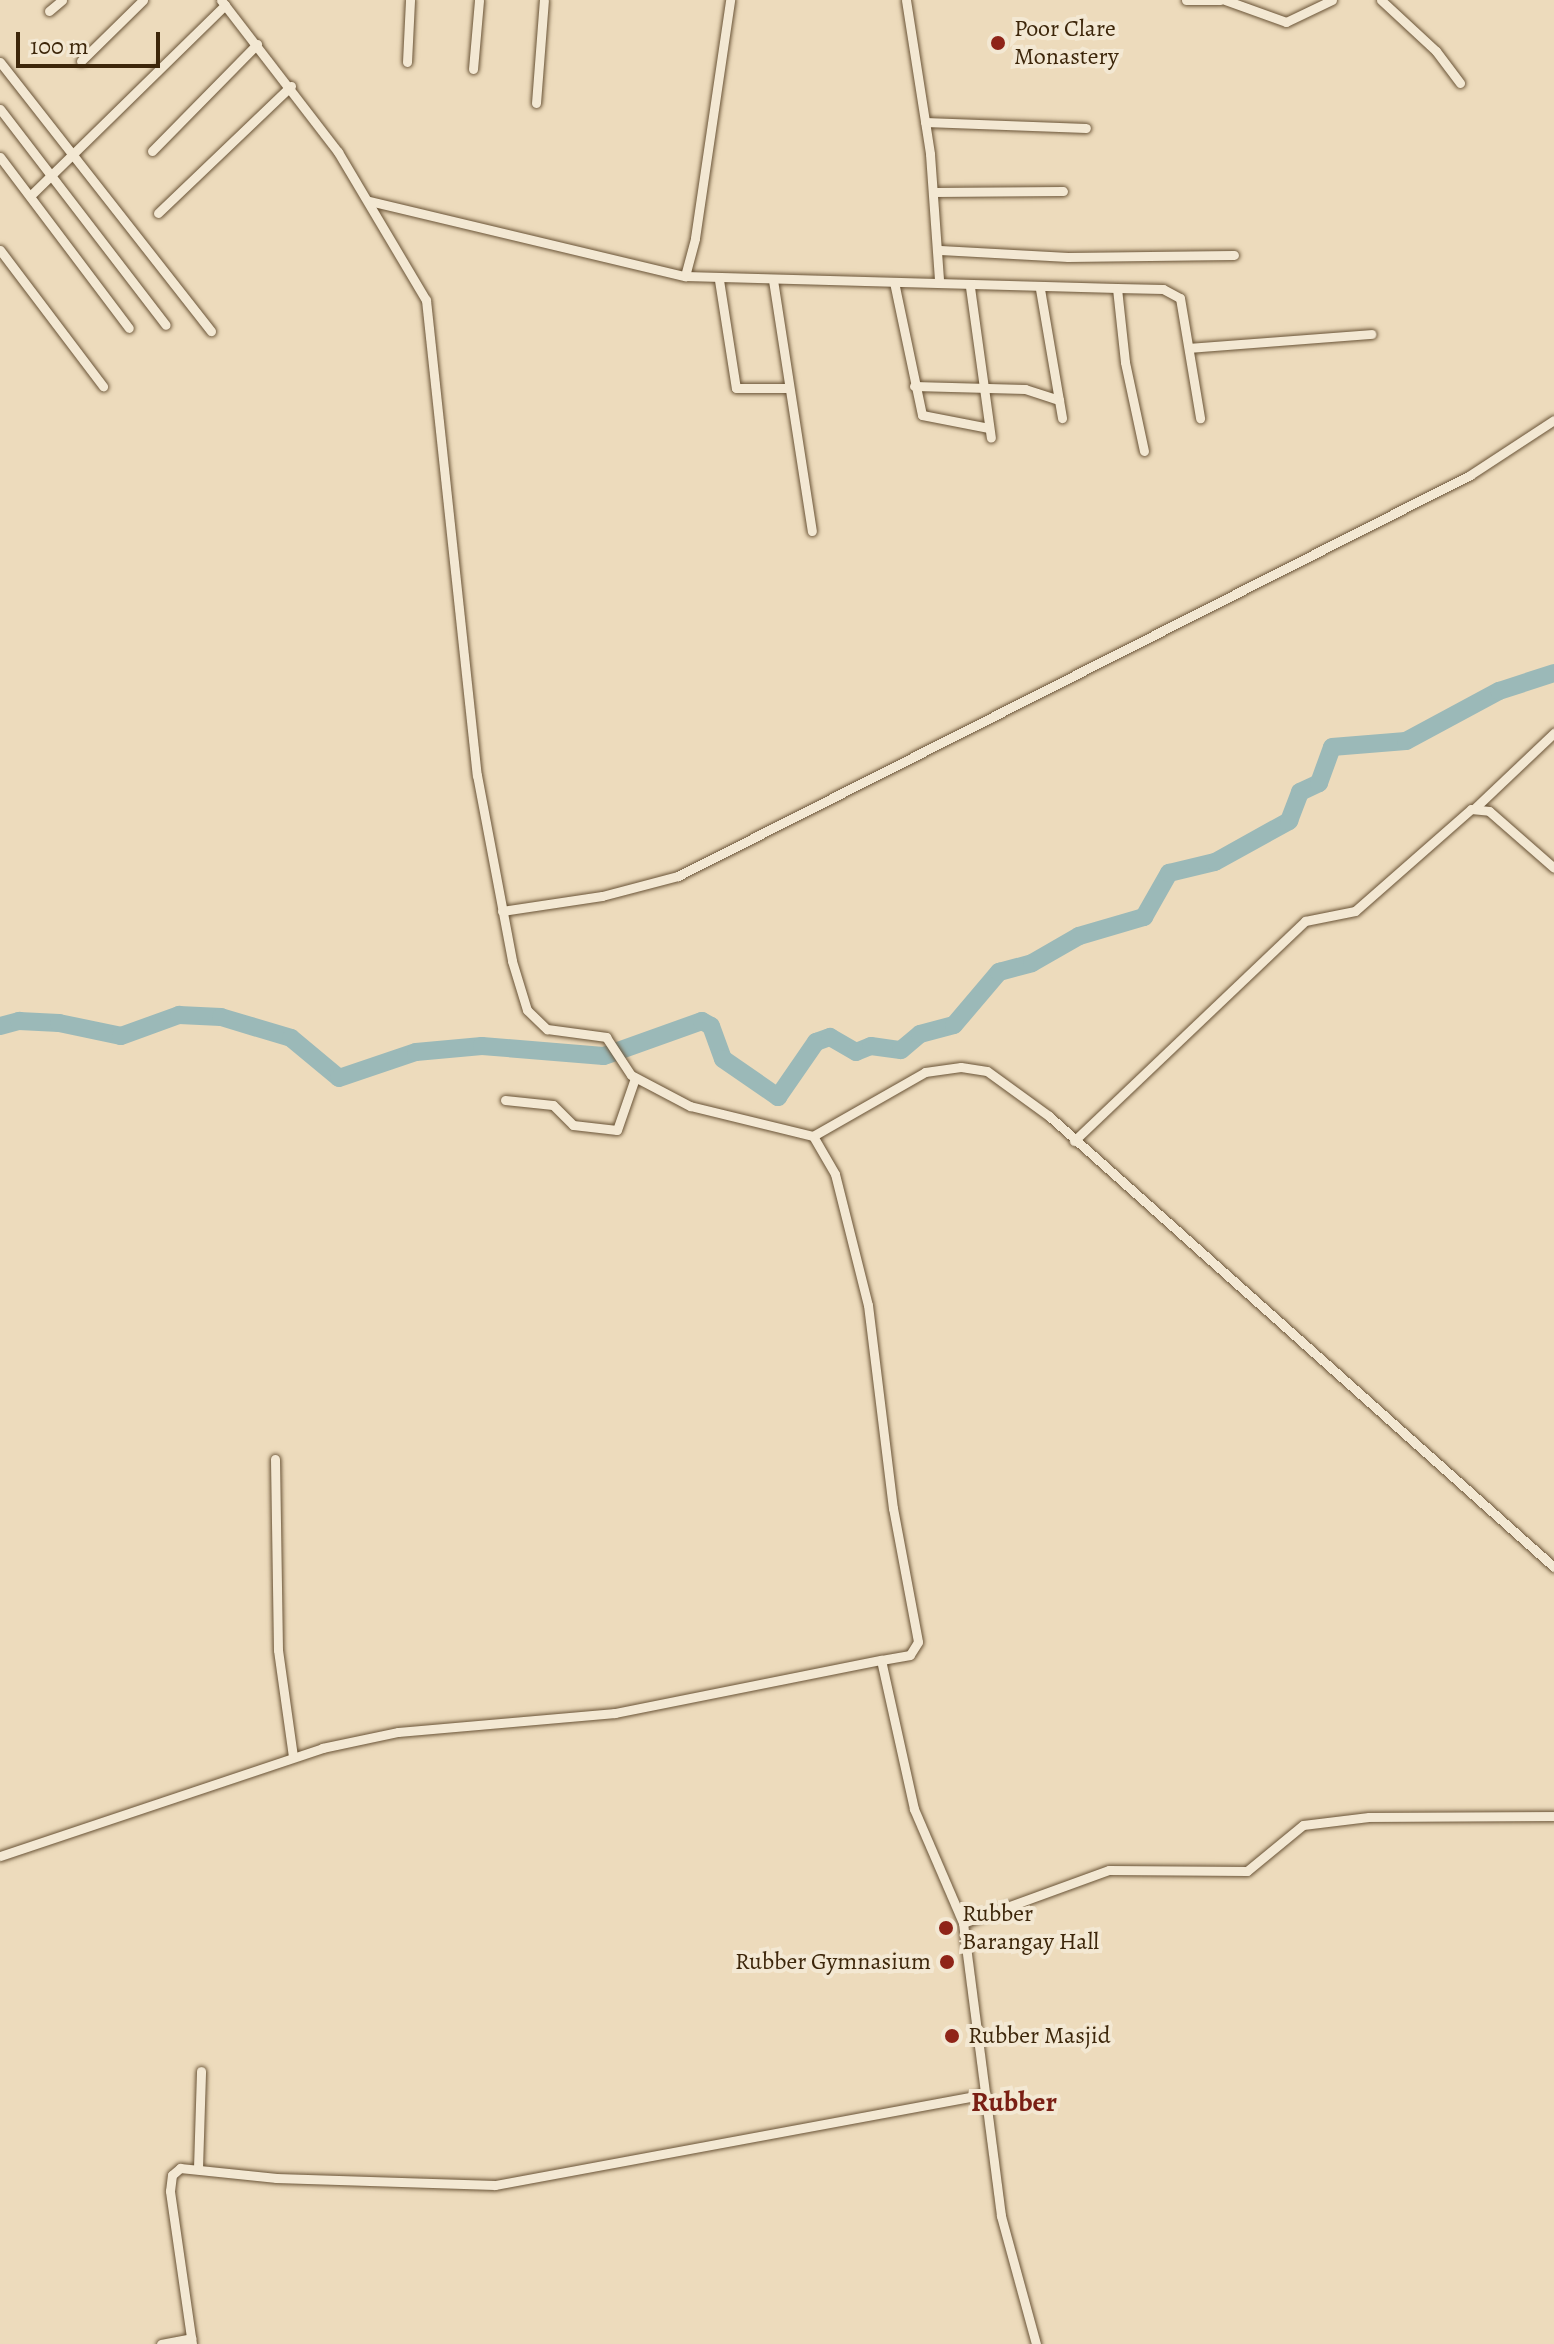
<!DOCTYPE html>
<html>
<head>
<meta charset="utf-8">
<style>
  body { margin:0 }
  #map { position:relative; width:1554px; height:2344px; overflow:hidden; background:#eddbbc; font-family:Alegreya,serif }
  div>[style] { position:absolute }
  .river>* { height:18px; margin:-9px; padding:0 9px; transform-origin:9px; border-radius:9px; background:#9bb9b8 }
  .roads { filter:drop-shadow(0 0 2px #695336) drop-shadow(0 0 2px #695336) }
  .minor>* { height:9px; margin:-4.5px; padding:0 4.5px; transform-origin:4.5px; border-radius:4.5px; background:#f3e8d3 }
  .dots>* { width:22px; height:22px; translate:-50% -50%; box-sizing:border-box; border:4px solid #f3e8d3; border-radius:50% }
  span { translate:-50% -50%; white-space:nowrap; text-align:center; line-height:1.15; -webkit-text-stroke:8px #f3e8d3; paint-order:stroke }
  .poi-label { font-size:24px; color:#3d260a }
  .left { translate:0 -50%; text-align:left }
  .right { translate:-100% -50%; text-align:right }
  .quarter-label { font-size:28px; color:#7a1f14; font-weight:700 }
  .scale { position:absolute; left:16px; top:32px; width:144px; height:36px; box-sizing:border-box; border:4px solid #3d260a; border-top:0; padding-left:10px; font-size:24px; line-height:28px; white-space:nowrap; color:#3d260a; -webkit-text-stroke:6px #f3e8d3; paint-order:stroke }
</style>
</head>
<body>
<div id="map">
  <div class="river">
    <div style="left:0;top:1026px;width:20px;rotate:-15deg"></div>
    <div style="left:19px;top:1021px;width:40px;rotate:2.9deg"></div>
    <div style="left:59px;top:1023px;width:63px;rotate:11.8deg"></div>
    <div style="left:121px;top:1036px;width:62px;rotate:-19.9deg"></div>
    <div style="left:179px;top:1015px;width:42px;rotate:2.7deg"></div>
    <div style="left:221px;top:1017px;width:73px;rotate:16.7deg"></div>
    <div style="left:291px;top:1038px;width:62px;rotate:39.8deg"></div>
    <div style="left:339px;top:1078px;width:81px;rotate:-18.7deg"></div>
    <div style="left:416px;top:1052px;width:66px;rotate:-5.2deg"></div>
    <div style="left:482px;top:1046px;width:122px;rotate:4.7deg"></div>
    <div style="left:604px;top:1056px;width:104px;rotate:-19.7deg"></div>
    <div style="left:702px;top:1021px;width:10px;rotate:29deg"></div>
    <div style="left:711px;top:1026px;width:35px;rotate:70deg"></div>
    <div style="left:723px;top:1059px;width:67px;rotate:34.6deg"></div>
    <div style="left:778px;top:1097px;width:67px;rotate:-55.4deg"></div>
    <div style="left:816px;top:1042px;width:15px;rotate:-20deg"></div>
    <div style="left:830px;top:1037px;width:30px;rotate:30deg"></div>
    <div style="left:856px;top:1052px;width:16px;rotate:-22deg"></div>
    <div style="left:871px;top:1046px;width:30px;rotate:8deg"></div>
    <div style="left:901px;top:1050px;width:25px;rotate:-40deg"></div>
    <div style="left:920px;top:1034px;width:35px;rotate:-15deg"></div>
    <div style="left:954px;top:1025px;width:70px;rotate:-49.7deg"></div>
    <div style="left:999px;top:972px;width:34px;rotate:-15deg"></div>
    <div style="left:1032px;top:963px;width:54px;rotate:-29.9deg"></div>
    <div style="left:1079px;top:936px;width:68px;rotate:-16.3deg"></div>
    <div style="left:1144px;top:917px;width:51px;rotate:-60.4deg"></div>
    <div style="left:1169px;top:873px;width:47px;rotate:-13.4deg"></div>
    <div style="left:1215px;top:862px;width:85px;rotate:-29deg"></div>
    <div style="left:1289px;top:821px;width:31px;rotate:-69deg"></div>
    <div style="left:1300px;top:792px;width:21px;rotate:-25deg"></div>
    <div style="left:1319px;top:783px;width:38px;rotate:-70deg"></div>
    <div style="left:1332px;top:747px;width:74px;rotate:-4.6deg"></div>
    <div style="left:1406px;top:741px;width:106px;rotate:-28.3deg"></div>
    <div style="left:1499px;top:691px;width:58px;rotate:-18.1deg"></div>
  </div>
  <div class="roads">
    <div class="minor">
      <div style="left:221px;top:0;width:192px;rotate:52.4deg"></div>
      <div style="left:338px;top:152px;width:172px;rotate:59.3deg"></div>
      <div style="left:426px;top:300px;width:478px;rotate:83.9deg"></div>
      <div style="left:477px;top:775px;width:189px;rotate:79.3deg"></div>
      <div style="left:512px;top:961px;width:51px;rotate:73deg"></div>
      <div style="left:527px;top:1010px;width:28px;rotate:44deg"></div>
      <div style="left:547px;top:1029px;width:60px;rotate:7.7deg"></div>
      <div style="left:606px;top:1037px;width:45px;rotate:56.7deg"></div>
      <div style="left:631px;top:1075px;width:67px;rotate:27.7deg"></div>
      <div style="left:690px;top:1106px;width:127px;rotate:13.7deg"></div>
      <div style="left:813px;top:1136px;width:44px;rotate:59.9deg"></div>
      <div style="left:835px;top:1174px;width:135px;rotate:75.9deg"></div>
      <div style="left:868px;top:1305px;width:205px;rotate:83deg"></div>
      <div style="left:893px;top:1508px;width:136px;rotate:79.4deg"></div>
      <div style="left:918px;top:1642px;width:15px;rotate:122deg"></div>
      <div style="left:910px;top:1655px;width:29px;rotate:170deg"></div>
      <div style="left:881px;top:1660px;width:153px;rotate:77.5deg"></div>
      <div style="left:914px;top:1809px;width:124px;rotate:66.7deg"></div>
      <div style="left:963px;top:1923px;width:295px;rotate:82.6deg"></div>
      <div style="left:1001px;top:2216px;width:133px;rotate:74.7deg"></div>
      <div style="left:906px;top:0;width:156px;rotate:81.1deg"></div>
      <div style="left:930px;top:154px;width:127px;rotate:85.9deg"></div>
      <div style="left:1186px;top:0;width:34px"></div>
      <div style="left:1225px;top:0;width:65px;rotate:19.8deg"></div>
      <div style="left:1286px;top:22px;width:51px;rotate:-25.6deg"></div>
      <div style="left:1381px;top:0;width:75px;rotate:42.8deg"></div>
      <div style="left:1436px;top:51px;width:40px;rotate:53deg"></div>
      <div style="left:49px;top:11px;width:17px;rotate:-40deg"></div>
      <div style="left:81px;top:61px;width:87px;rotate:-44.5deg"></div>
      <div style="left:0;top:62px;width:342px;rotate:51.9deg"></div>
      <div style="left:407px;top:62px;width:62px;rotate:-87.2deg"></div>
      <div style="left:473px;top:69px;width:69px;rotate:-85deg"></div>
      <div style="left:536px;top:103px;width:103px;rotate:-85.6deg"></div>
      <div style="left:0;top:109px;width:272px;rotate:52.5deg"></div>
      <div style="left:925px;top:122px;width:161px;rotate:2.1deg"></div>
      <div style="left:152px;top:151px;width:150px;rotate:-45.5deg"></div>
      <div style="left:0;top:157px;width:214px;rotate:53deg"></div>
      <div style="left:933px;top:192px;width:130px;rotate:-0.4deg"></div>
      <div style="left:30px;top:196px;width:273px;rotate:-44.4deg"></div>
      <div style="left:369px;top:201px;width:325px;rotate:13.4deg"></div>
      <div style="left:685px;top:276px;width:432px;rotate:1.6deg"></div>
      <div style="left:158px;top:213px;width:184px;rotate:-43.7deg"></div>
      <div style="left:0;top:250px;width:171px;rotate:52.9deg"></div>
      <div style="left:940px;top:250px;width:128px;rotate:3.1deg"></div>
      <div style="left:1068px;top:257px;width:166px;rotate:-0.7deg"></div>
      <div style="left:685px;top:276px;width:39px;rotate:-75deg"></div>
      <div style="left:695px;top:238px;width:241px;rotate:-81.6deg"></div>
      <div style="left:719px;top:280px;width:109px;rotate:81.1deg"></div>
      <div style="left:736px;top:388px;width:51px"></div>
      <div style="left:773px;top:280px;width:254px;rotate:81.2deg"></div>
      <div style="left:894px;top:282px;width:136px;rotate:78.1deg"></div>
      <div style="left:922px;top:415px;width:68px;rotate:11deg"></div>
      <div style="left:970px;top:287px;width:152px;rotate:82.1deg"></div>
      <div style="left:1040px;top:289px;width:131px;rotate:80.3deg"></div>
      <div style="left:1189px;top:348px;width:183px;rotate:-4.4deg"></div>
      <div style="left:914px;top:386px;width:111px;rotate:1.5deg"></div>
      <div style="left:1025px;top:389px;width:36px;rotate:18deg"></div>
      <div style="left:1144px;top:451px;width:91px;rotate:-102.1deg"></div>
      <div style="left:1125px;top:362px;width:74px;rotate:-96.2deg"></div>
      <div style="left:1117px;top:288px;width:46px;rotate:1.2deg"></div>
      <div style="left:1163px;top:289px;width:19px;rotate:28deg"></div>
      <div style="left:1180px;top:298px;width:122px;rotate:80.5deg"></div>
      <div style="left:1476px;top:807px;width:108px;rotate:-43.5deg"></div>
      <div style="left:502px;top:911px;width:101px;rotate:-8.5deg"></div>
      <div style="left:602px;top:896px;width:79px;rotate:-14.7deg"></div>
      <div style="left:678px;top:876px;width:888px;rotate:-26.85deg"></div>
      <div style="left:1470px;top:475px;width:100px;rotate:-33.2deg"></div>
      <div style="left:505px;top:1100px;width:48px;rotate:5.9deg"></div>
      <div style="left:553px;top:1105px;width:28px;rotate:45deg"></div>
      <div style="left:573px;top:1125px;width:44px;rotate:6.5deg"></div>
      <div style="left:617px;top:1130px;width:55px;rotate:-70.9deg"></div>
      <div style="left:813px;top:1136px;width:129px;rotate:-29.7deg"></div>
      <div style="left:925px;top:1072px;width:36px;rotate:-8deg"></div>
      <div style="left:961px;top:1067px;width:26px;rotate:9deg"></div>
      <div style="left:987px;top:1071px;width:77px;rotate:36deg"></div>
      <div style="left:1049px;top:1116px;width:677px;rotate:41.77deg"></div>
      <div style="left:1074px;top:1141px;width:319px;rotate:-43.6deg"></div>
      <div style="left:1305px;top:921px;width:51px;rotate:-11.3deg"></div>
      <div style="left:1355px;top:911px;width:154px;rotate:-41.3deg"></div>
      <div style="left:1471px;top:809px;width:18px;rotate:6deg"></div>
      <div style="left:1489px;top:811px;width:86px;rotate:41.2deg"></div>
      <div style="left:275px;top:1459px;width:191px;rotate:89.1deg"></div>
      <div style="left:278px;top:1650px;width:108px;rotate:82deg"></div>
      <div style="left:0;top:1856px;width:340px;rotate:-18.5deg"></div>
      <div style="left:322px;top:1748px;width:78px;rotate:-11.9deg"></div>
      <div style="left:398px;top:1732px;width:218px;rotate:-5deg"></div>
      <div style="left:615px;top:1713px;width:271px;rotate:-11.3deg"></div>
      <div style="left:963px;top:1923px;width:155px;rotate:-20deg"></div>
      <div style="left:1109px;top:1870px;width:138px;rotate:0.4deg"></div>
      <div style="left:1247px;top:1871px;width:72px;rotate:-39.4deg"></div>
      <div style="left:1303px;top:1825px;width:66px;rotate:-6.9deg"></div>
      <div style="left:1369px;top:1817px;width:185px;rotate:-0.3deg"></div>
      <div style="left:198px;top:2168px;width:97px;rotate:-88.2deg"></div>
      <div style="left:161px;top:2344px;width:31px;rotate:-11deg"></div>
      <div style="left:192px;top:2344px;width:155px;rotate:-98.2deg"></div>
      <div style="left:170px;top:2191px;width:16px;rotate:-83deg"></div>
      <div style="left:172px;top:2175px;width:11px;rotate:-41deg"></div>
      <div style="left:180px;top:2168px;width:97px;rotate:5.9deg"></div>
      <div style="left:276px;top:2178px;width:219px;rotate:1.8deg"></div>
      <div style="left:495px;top:2185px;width:499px;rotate:-10.5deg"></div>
    </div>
  </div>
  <div class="dots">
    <div style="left:998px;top:43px;background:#8f2418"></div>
    <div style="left:946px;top:1928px;background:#8f2418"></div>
    <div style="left:947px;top:1962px;background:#8f2418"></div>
    <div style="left:952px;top:2036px;background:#8f2418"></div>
  </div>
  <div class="poi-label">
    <span class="left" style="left:1014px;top:43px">Poor Clare<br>Monastery</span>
    <span class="left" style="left:962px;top:1928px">Rubber<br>Barangay Hall</span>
    <span class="right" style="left:931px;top:1962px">Rubber Gymnasium</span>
    <span class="left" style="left:968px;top:2036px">Rubber Masjid</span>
  </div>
  <div class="quarter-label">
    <span style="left:1014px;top:2102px">Rubber</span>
  </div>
  <div class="scale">100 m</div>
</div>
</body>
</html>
